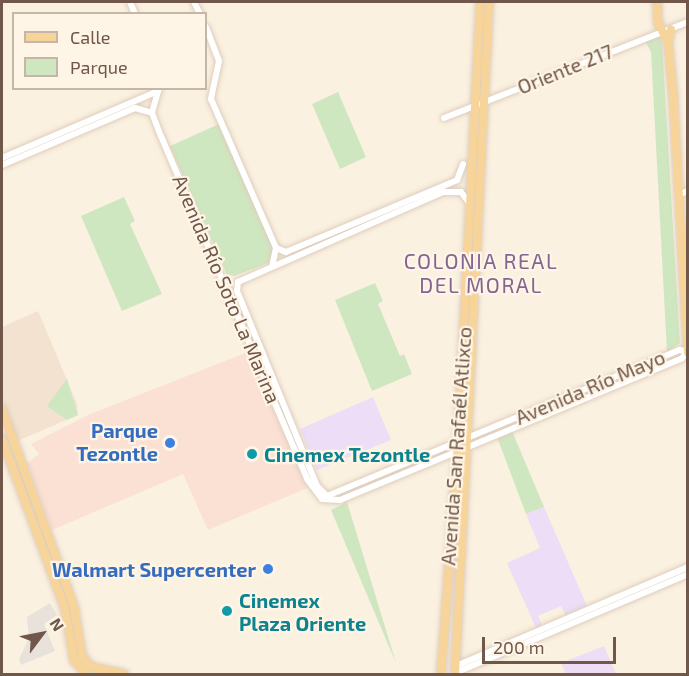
<!DOCTYPE html>
<html>
<head>
<meta charset="utf-8">
<style>
  body { margin:0 }
  #map { position:relative; width:689px; height:676px; overflow:hidden; background:#fbf1e0; font-family:"Exo 2",sans-serif }
  div>[style] { position:absolute }
  .residential>* { inset:0; background:#f2e2cf }
  .commercial>* { inset:0; background:#fbe0d4 }
  .industrial>* { inset:0; background:#e9e2db }
  .education>* { inset:0; background:#edddf7 }
  .green>* { inset:0; background:#cfe7c0 }
  .roads { filter:drop-shadow(0 0 2px #decdbd) drop-shadow(0 0 2px #decdbd) }
  .minor>* { height:6px; margin:-3px; padding:0 3px; transform-origin:3px; border-radius:3px; background:#fff }
  .major>* { height:8px; margin:-4px; padding:0 4px; transform-origin:4px; border-radius:4px; background:#f7d59a }
  .dots>* { width:16px; height:16px; translate:-50% -50%; box-sizing:border-box; border:3px solid #fef5e6; border-radius:50% }
  span { translate:-50% -50%; white-space:nowrap; text-align:center; line-height:1.15; -webkit-text-stroke:4.5px #fef5e6; paint-order:stroke }
  .street-label { font-size:20px; color:#705749 }
  .shop-label { font-size:20px; color:#366cbe; font-weight:700 }
  .right { translate:-100% -50%; text-align:right }
  .culture-label { font-size:20px; color:#0d838f; font-weight:700 }
  .left { translate:0 -50%; text-align:left }
  .neighbourhood-label { font-size:21px; color:#846493; letter-spacing:1.5px }
  .frame { position:absolute; inset:0; border:3px solid #705749; pointer-events:none }
  .legend { position:absolute; left:12px; top:12px; width:195px; height:78px; box-sizing:border-box; background:#fef5e6; border:2px solid #c5b6a7; margin:0; padding:8px 10px; list-style:none; font-size:18px; color:#705749 }
  .legend li { display:flex; align-items:center; gap:12px; height:30px }
  .legend b { width:30px; border:2px solid #c5b6a7 }
  .north { position:absolute; left:12px; top:604px; width:60px; height:60px; -webkit-text-stroke:4px #fef5e6; paint-order:stroke; rotate:58deg; font-size:16px; font-weight:700; line-height:24px; text-align:center; color:#705749 }
  .north::after { content:''; display:block; margin:auto; width:21px; height:27px; background:#705749; clip-path:polygon(50% 0,100% 100%,50% 72%,0 100%) }
  .scale { position:absolute; left:482px; top:637px; width:134px; height:27px; box-sizing:border-box; border:3px solid #705749; border-top:0; padding-left:8px; font-size:18px; line-height:21px; white-space:nowrap; color:#705749; -webkit-text-stroke:4px #fef5e6; paint-order:stroke }
</style>
</head>
<body>
<div id="map">
  <div class="residential">
    <div style="clip-path:polygon(38px 311px,77px 404px,78px 415px,15px 442px,2px 404px,2px 327px)"></div>
  </div>
  <div class="commercial">
    <div style="clip-path:polygon(248px 352px,307px 488px,208px 530px,183px 474px,52px 530px,27px 464px,39px 454px,31px 444px,88px 415px)"></div>
  </div>
  <div class="industrial">
    <div style="clip-path:polygon(50px 603px,57px 615px,44px 624px,55px 651px,21px 665px,19px 659px,29px 638px,27px 617px)"></div>
  </div>
  <div class="education">
    <div style="clip-path:polygon(373px 397px,391px 440px,317px 470px,300px 429px)"></div>
    <div style="clip-path:polygon(544px 507px,587px 606px,566px 616px,561px 606px,538px 616px,542px 625px,536px 628px,507px 563px,540px 548px,526px 514px)"></div>
    <div style="clip-path:polygon(604px 646px,616px 674px,566px 674px,561px 663px)"></div>
  </div>
  <div class="green">
    <div style="clip-path:polygon(658px 35px,662px 43px,680px 343px,667px 352px,651px 52px,645px 41px)"></div>
    <div style="clip-path:polygon(338px 92px,366px 157px,340px 169px,312px 104px)"></div>
    <div style="clip-path:polygon(219px 124px,274px 248px,271px 262px,234px 276px,227px 275px,170px 146px)"></div>
    <div style="clip-path:polygon(124px 197px,135px 221px,130px 224px,162px 294px,122px 311px,81px 216px)"></div>
    <div style="clip-path:polygon(375px 283px,383px 301px,378px 304px,400px 356px,404px 354px,412px 374px,372px 391px,335px 300px)"></div>
    <div style="clip-path:polygon(67px 379px,78px 415px,67px 420px,47px 406px)"></div>
    <div style="clip-path:polygon(512px 431px,544px 507px,526px 514px,497px 437px)"></div>
    <div style="clip-path:polygon(347px 502px,396px 663px,331px 510px)"></div>
  </div>
  <div class="roads">
    <div class="minor">
      <div style="left:130px;top:2px;width:13px;rotate:67deg"></div>
      <div style="left:194px;top:2px;width:13px;rotate:63deg"></div>
      <div style="left:206px;top:27px;width:36px;rotate:69deg"></div>
      <div style="left:219px;top:61px;width:39px;rotate:102deg"></div>
      <div style="left:211px;top:99px;width:163px;rotate:66.4deg"></div>
      <div style="left:276px;top:248px;width:19px;rotate:102deg"></div>
      <div style="left:159px;top:88px;width:26px;rotate:106deg"></div>
      <div style="left:152px;top:113px;width:25px;rotate:69deg"></div>
      <div style="left:161px;top:136px;width:373px;rotate:66.9deg"></div>
      <div style="left:307px;top:479px;width:25px;rotate:53deg"></div>
      <div style="left:322px;top:499px;width:18px;rotate:3deg"></div>
      <div style="left:340px;top:500px;width:370px;rotate:-22.5deg"></div>
      <div style="left:682px;top:358px;width:8px;rotate:-45deg"></div>
      <div style="left:444px;top:118px;width:262px;rotate:-21.5deg"></div>
      <div style="left:2px;top:158px;width:170px;rotate:-23.2deg"></div>
      <div style="left:2px;top:165px;width:145px;rotate:-23.2deg"></div>
      <div style="left:135px;top:108px;width:18px;rotate:16deg"></div>
      <div style="left:678px;top:195px;width:11px;rotate:-22deg"></div>
      <div style="left:276px;top:248px;width:11px;rotate:22deg"></div>
      <div style="left:286px;top:252px;width:186px;rotate:-22.8deg"></div>
      <div style="left:457px;top:180px;width:17px;rotate:-69deg"></div>
      <div style="left:238px;top:282px;width:9px;rotate:96deg"></div>
      <div style="left:237px;top:291px;width:211px;rotate:67.7deg"></div>
      <div style="left:317px;top:486px;width:14px;rotate:45deg"></div>
      <div style="left:327px;top:496px;width:382px;rotate:-22.5deg"></div>
      <div style="left:680px;top:350px;width:7px;rotate:16deg"></div>
      <div style="left:238px;top:282px;width:224px;rotate:-23.7deg"></div>
      <div style="left:443px;top:192px;width:18px"></div>
      <div style="left:461px;top:192px;width:15px;rotate:53deg"></div>
      <div style="left:456px;top:666px;width:252px;rotate:-23.1deg"></div>
      <div style="left:455px;top:673px;width:253px;rotate:-23deg"></div>
    </div>
    <div class="major">
      <div style="left:657px;top:2px;width:21px;rotate:87deg"></div>
      <div style="left:658px;top:23px;width:21px;rotate:62deg"></div>
      <div style="left:668px;top:42px;width:51px;rotate:84.4deg"></div>
      <div style="left:673px;top:93px;width:260px;rotate:86.7deg"></div>
      <div style="left:668px;top:42px;width:13px;rotate:-77deg"></div>
      <div style="left:2px;top:409px;width:211px;rotate:70deg"></div>
      <div style="left:74px;top:607px;width:50px;rotate:80.7deg"></div>
      <div style="left:82px;top:656px;width:14px;rotate:51deg"></div>
      <div style="left:91px;top:667px;width:34px;rotate:12deg"></div>
      <div style="left:2px;top:439px;width:180px;rotate:69.6deg"></div>
      <div style="left:65px;top:608px;width:53px;rotate:80.2deg"></div>
      <div style="left:74px;top:660px;width:18px;rotate:49deg"></div>
      <div style="left:441px;top:674px;width:232px;rotate:-85.8deg"></div>
      <div style="left:458px;top:443px;width:442px;rotate:-87.1deg"></div>
      <div style="left:455px;top:674px;width:673px;rotate:-87.1deg"></div>
    </div>
  </div>
  <div class="dots">
    <div style="left:170px;top:443px;background:#3f7fe0"></div>
    <div style="left:252px;top:454px;background:#0f9aa8"></div>
    <div style="left:268px;top:569px;background:#3f7fe0"></div>
    <div style="left:227px;top:611px;background:#0f9aa8"></div>
  </div>
  <div class="street-label">
    <span style="left:565px;top:69px;rotate:-22deg">Oriente 217</span>
    <span style="left:227px;top:289px;rotate:67deg">Avenida Río Soto La Marina</span>
    <span style="left:590px;top:387px;rotate:-23deg">Avenida Río Mayo</span>
    <span style="left:456px;top:446px;rotate:-86deg">Avenida San Rafaél Atlixco</span>
  </div>
  <div class="shop-label">
    <span class="right" style="left:158px;top:442px">Parque<br>Tezontle</span>
    <span class="right" style="left:256px;top:569px">Walmart Supercenter</span>
  </div>
  <div class="culture-label">
    <span class="left" style="left:264px;top:454px">Cinemex Tezontle</span>
    <span class="left" style="left:239px;top:612px">Cinemex<br>Plaza Oriente</span>
  </div>
  <div class="neighbourhood-label">
    <span style="left:481px;top:273px">COLONIA REAL<br>DEL MORAL</span>
  </div>
  <div class="frame"></div>
  <ul class="legend">
  <li><b style="height:8px;background:#f7d59a"></b>Calle</li>
  <li><b style="height:16px;background:#cfe7c0"></b>Parque</li>
  </ul>
  <div class="north">N</div>
  <div class="scale">200 m</div>
</div>
</body>
</html>
